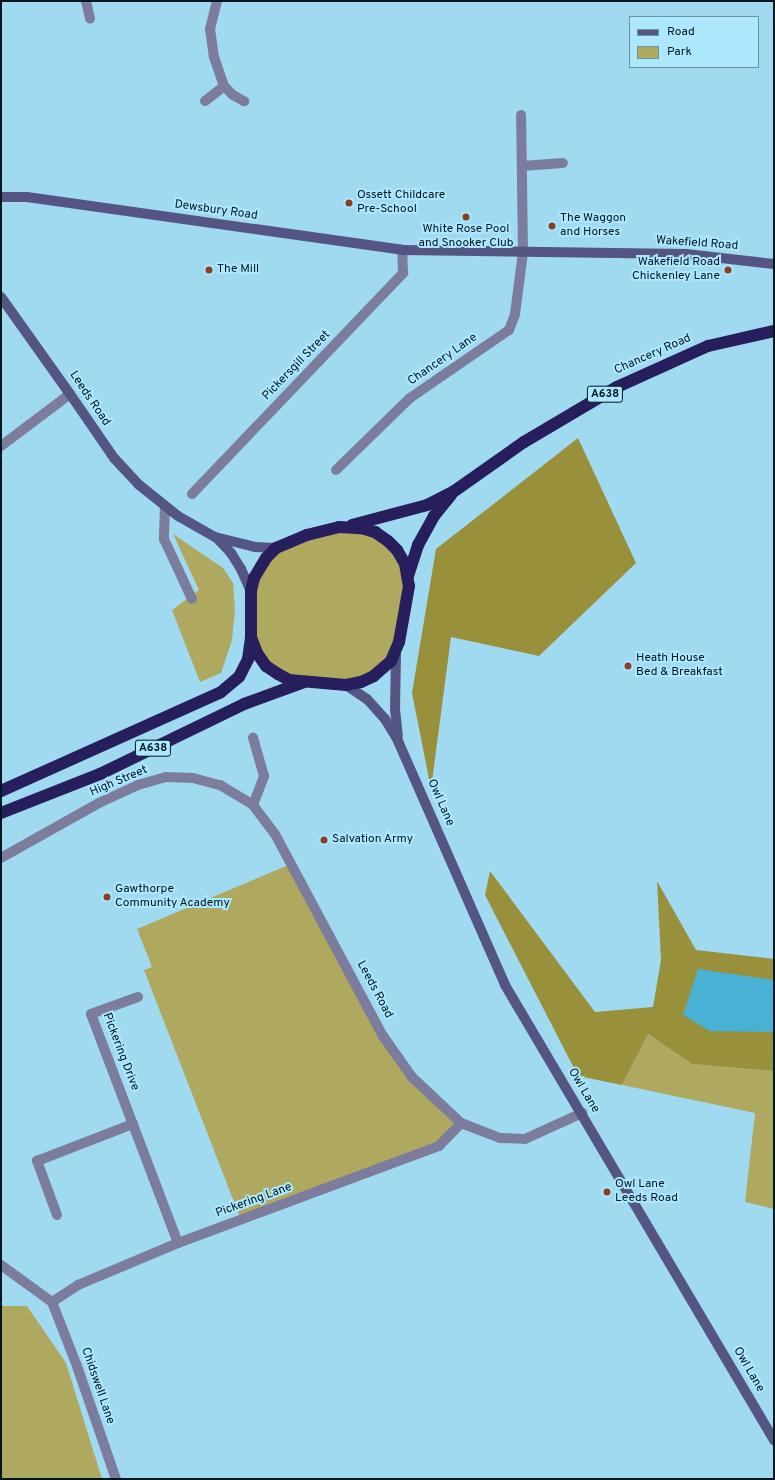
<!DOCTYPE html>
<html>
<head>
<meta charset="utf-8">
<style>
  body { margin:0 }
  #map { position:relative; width:775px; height:1480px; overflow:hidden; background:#9fdaf0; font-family:Overpass,sans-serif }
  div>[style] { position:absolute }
  .green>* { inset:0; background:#afa85f }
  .forest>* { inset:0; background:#99903b }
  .water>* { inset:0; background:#48b1d4 }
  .street>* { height:10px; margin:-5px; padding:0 5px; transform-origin:5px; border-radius:5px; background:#7c7d9d }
  .secondary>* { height:10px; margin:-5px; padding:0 5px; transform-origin:5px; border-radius:5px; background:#555583 }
  .highway>* { height:12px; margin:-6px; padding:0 6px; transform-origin:6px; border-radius:6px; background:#271e5d }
  .dots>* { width:11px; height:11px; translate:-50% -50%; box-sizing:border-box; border:2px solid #ace7fe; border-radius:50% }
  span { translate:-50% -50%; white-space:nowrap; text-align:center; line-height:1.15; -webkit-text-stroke:4px #ace7fe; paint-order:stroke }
  .shield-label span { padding:1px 3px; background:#ace7fe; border:1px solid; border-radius:3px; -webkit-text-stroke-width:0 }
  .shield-label { font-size:11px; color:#01171f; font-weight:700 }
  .poi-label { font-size:12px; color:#01171f }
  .left { translate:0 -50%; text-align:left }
  .right { translate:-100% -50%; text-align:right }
  .street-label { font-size:12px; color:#01171f }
  .frame { position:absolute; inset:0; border:2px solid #01171f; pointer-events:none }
  .legend { position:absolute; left:629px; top:16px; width:130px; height:52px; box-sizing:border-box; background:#ace7fe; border:1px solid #6894a5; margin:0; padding:5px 7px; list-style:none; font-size:12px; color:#01171f }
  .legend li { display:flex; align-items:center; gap:8px; height:20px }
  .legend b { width:20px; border:1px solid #6894a5 }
</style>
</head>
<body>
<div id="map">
  <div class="green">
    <div style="clip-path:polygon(339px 527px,388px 541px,408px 576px,396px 651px,361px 682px,278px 674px,251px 637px,251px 591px,266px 558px)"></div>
    <div style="clip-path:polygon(173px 534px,223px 568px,233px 583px,235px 609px,232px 640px,221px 673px,200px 682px,172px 610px,199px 590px)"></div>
    <div style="clip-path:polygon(291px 864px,383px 1036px,412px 1077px,461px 1123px,439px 1146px,241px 1220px,144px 970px,152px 967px,137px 929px)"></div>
    <div style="clip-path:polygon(648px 1034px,692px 1064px,774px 1071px,774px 1209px,745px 1202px,755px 1113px,622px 1085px)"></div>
    <div style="clip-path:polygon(1px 1306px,27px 1306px,66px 1363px,102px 1479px,1px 1479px)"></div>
  </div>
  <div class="forest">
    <div style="clip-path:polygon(578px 438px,636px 563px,539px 656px,451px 637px,431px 789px,412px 693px,436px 549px)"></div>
    <div style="clip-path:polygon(490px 871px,595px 1012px,653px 1007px,661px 960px,657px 881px,696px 950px,774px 959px,774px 1071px,692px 1064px,648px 1034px,622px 1085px,578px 1076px,485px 895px)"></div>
  </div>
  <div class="water">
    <div style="clip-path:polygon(698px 969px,774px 980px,774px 1032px,710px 1031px,683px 1015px)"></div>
  </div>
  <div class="street">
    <div style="left:86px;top:1px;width:18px;rotate:77deg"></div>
    <div style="left:217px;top:1px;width:29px;rotate:104deg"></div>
    <div style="left:210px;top:29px;width:28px;rotate:82deg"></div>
    <div style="left:214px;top:57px;width:31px;rotate:71deg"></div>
    <div style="left:224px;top:86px;width:13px;rotate:45deg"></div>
    <div style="left:233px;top:95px;width:13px;rotate:29deg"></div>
    <div style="left:205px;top:101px;width:24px;rotate:-38deg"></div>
    <div style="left:522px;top:166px;width:41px;rotate:-4.2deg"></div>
    <div style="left:1px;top:446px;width:86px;rotate:-37deg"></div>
    <div style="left:336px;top:470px;width:103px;rotate:-44.2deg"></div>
    <div style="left:410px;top:398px;width:120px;rotate:-34.5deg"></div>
    <div style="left:509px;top:330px;width:17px;rotate:-69deg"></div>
    <div style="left:515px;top:314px;width:63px;rotate:-82.6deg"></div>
    <div style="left:523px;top:252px;width:137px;rotate:-90.8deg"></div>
    <div style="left:192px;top:494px;width:306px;rotate:-46.3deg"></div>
    <div style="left:403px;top:273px;width:23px;rotate:-92deg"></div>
    <div style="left:165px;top:506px;width:33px;rotate:92deg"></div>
    <div style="left:164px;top:539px;width:66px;rotate:65deg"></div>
    <div style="left:253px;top:805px;width:31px;rotate:-69deg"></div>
    <div style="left:264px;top:776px;width:40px;rotate:-106deg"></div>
    <div style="left:1px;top:858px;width:112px;rotate:-29.3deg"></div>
    <div style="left:99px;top:803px;width:43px;rotate:-24.8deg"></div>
    <div style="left:138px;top:785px;width:29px;rotate:-16deg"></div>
    <div style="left:166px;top:777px;width:27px;rotate:2deg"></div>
    <div style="left:193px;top:778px;width:28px;rotate:15deg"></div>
    <div style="left:220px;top:785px;width:39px;rotate:31deg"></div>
    <div style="left:253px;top:805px;width:36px;rotate:53deg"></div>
    <div style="left:275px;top:834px;width:229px;rotate:61.9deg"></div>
    <div style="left:383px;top:1036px;width:50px;rotate:54.7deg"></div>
    <div style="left:412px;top:1077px;width:67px;rotate:43.2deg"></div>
    <div style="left:461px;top:1123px;width:42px;rotate:21deg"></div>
    <div style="left:500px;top:1138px;width:25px;rotate:2deg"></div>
    <div style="left:525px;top:1139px;width:63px;rotate:-24.5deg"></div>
    <div style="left:138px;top:997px;width:50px;rotate:160.1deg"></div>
    <div style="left:91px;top:1014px;width:245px;rotate:69.2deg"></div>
    <div style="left:57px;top:1215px;width:58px;rotate:-110.3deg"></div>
    <div style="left:37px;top:1161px;width:103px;rotate:-21.1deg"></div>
    <div style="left:1px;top:1265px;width:63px;rotate:36deg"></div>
    <div style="left:52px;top:1302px;width:31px;rotate:-33deg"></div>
    <div style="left:78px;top:1285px;width:108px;rotate:-22.8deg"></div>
    <div style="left:178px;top:1243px;width:278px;rotate:-20.4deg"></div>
    <div style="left:439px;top:1146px;width:32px;rotate:-46deg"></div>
    <div style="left:52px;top:1302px;width:69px;rotate:68.7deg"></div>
    <div style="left:77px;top:1366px;width:120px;rotate:71deg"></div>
  </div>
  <div class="secondary">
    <div style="left:1px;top:197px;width:26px"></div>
    <div style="left:27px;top:197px;width:379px;rotate:8deg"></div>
    <div style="left:402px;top:250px;width:284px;rotate:0.8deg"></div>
    <div style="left:686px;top:254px;width:89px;rotate:6.5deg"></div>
    <div style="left:1px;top:297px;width:119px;rotate:54.6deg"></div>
    <div style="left:70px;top:394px;width:78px;rotate:55.5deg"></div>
    <div style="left:114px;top:458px;width:35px;rotate:47deg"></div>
    <div style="left:138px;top:484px;width:51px;rotate:38.7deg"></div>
    <div style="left:178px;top:516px;width:43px;rotate:29.6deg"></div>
    <div style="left:215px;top:537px;width:41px;rotate:14deg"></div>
    <div style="left:255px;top:547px;width:21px;rotate:3deg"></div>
    <div style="left:217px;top:538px;width:21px;rotate:47deg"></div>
    <div style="left:231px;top:553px;width:19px;rotate:58deg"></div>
    <div style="left:241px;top:569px;width:24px;rotate:66deg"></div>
    <div style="left:396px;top:653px;width:56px;rotate:91deg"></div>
    <div style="left:395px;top:709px;width:27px;rotate:84deg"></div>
    <div style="left:346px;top:685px;width:25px;rotate:34deg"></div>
    <div style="left:367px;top:699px;width:27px;rotate:48deg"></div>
    <div style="left:385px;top:719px;width:26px;rotate:59deg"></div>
    <div style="left:398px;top:741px;width:266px;rotate:66.3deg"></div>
    <div style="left:505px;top:985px;width:529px;rotate:59.41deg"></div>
  </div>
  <div class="highway">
    <div style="left:352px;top:525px;width:78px;rotate:-14.9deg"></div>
    <div style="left:427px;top:505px;width:29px;rotate:-27deg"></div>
    <div style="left:453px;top:492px;width:87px;rotate:-35.2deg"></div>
    <div style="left:524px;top:442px;width:108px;rotate:-30.6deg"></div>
    <div style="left:617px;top:387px;width:100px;rotate:-24.3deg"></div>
    <div style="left:708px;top:346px;width:68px;rotate:-12.8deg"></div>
    <div style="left:408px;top:576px;width:33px;rotate:-72deg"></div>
    <div style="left:418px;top:545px;width:33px;rotate:-61deg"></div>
    <div style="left:434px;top:516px;width:27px;rotate:-51deg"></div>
    <div style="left:1px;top:791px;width:241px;rotate:-24.2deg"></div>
    <div style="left:221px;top:692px;width:23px;rotate:-40deg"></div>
    <div style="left:239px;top:677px;width:20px;rotate:-63deg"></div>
    <div style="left:248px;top:659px;width:22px;rotate:-82deg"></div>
    <div style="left:251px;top:637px;width:46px;rotate:-90deg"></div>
    <div style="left:251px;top:591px;width:13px;rotate:-77deg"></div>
    <div style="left:254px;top:578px;width:23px;rotate:-59deg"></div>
    <div style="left:266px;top:558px;width:14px;rotate:-45deg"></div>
    <div style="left:276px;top:548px;width:34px;rotate:-23deg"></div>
    <div style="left:307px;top:535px;width:33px;rotate:-14deg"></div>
    <div style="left:339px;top:527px;width:22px;rotate:3deg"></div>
    <div style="left:361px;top:528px;width:15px;rotate:16deg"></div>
    <div style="left:375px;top:532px;width:16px;rotate:35deg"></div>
    <div style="left:388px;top:541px;width:13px;rotate:45deg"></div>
    <div style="left:397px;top:550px;width:16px;rotate:60deg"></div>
    <div style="left:405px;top:564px;width:22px;rotate:80deg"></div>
    <div style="left:409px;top:586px;width:57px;rotate:100.1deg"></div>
    <div style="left:399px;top:642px;width:21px;rotate:113deg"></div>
    <div style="left:391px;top:661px;width:23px;rotate:139deg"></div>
    <div style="left:374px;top:676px;width:14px;rotate:155deg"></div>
    <div style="left:361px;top:682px;width:15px;rotate:169deg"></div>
    <div style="left:346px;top:685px;width:57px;rotate:-175deg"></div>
    <div style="left:289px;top:680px;width:13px;rotate:-151deg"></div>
    <div style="left:278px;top:674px;width:14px;rotate:-146deg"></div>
    <div style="left:266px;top:666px;width:16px;rotate:-125deg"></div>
    <div style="left:257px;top:653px;width:17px;rotate:-111deg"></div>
    <div style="left:1px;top:813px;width:106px;rotate:-21.5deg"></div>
    <div style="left:100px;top:774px;width:160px;rotate:-25.9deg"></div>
    <div style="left:244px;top:704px;width:64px;rotate:-20.1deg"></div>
  </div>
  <div class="dots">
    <div style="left:349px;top:203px;background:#884120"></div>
    <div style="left:466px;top:217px;background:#884120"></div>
    <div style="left:552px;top:226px;background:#884120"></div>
    <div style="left:209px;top:270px;background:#884120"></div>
    <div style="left:728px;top:270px;background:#884120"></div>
    <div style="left:628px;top:666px;background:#884120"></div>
    <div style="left:324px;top:840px;background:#884120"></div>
    <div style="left:107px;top:897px;background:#884120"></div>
    <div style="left:607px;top:1192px;background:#884120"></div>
  </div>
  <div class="shield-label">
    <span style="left:605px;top:394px">A638</span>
    <span style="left:153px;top:748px">A638</span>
  </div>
  <div class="poi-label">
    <span class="left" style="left:357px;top:203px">Ossett Childcare<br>Pre-School</span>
    <span class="left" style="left:560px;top:226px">The Waggon<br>and Horses</span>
    <span style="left:466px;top:237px">White Rose Pool<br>and Snooker Club</span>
    <span class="right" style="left:720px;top:270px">Wakefield Road<br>Chickenley Lane</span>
    <span class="left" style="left:217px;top:270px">The Mill</span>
    <span class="left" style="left:636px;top:666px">Heath House<br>Bed &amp; Breakfast</span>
    <span class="left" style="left:332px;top:840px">Salvation Army</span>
    <span class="left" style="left:115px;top:897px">Gawthorpe<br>Community Academy</span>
    <span class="left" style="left:615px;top:1192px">Owl Lane<br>Leeds Road</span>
  </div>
  <div class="street-label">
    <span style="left:216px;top:211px;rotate:8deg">Dewsbury Road</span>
    <span style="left:697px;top:244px;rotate:4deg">Wakefield Road</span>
    <span style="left:653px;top:355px;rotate:-24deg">Chancery Road</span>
    <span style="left:443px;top:360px;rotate:-35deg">Chancery Lane</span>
    <span style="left:297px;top:366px;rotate:-46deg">Pickersgill Street</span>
    <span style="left:89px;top:399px;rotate:56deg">Leeds Road</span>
    <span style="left:119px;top:782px;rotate:-23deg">High Street</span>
    <span style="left:440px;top:803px;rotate:66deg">Owl Lane</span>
    <span style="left:374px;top:990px;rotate:62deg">Leeds Road</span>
    <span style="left:120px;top:1052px;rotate:69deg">Pickering Drive</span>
    <span style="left:583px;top:1091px;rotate:59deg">Owl Lane</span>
    <span style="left:254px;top:1201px;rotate:-20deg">Pickering Lane</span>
    <span style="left:748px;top:1370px;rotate:60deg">Owl Lane</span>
    <span style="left:97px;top:1386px;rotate:71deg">Chidswell Lane</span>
  </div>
  <div class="frame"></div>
  <ul class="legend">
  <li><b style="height:5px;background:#555583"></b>Road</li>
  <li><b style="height:11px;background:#afa85f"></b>Park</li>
  </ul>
</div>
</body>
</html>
